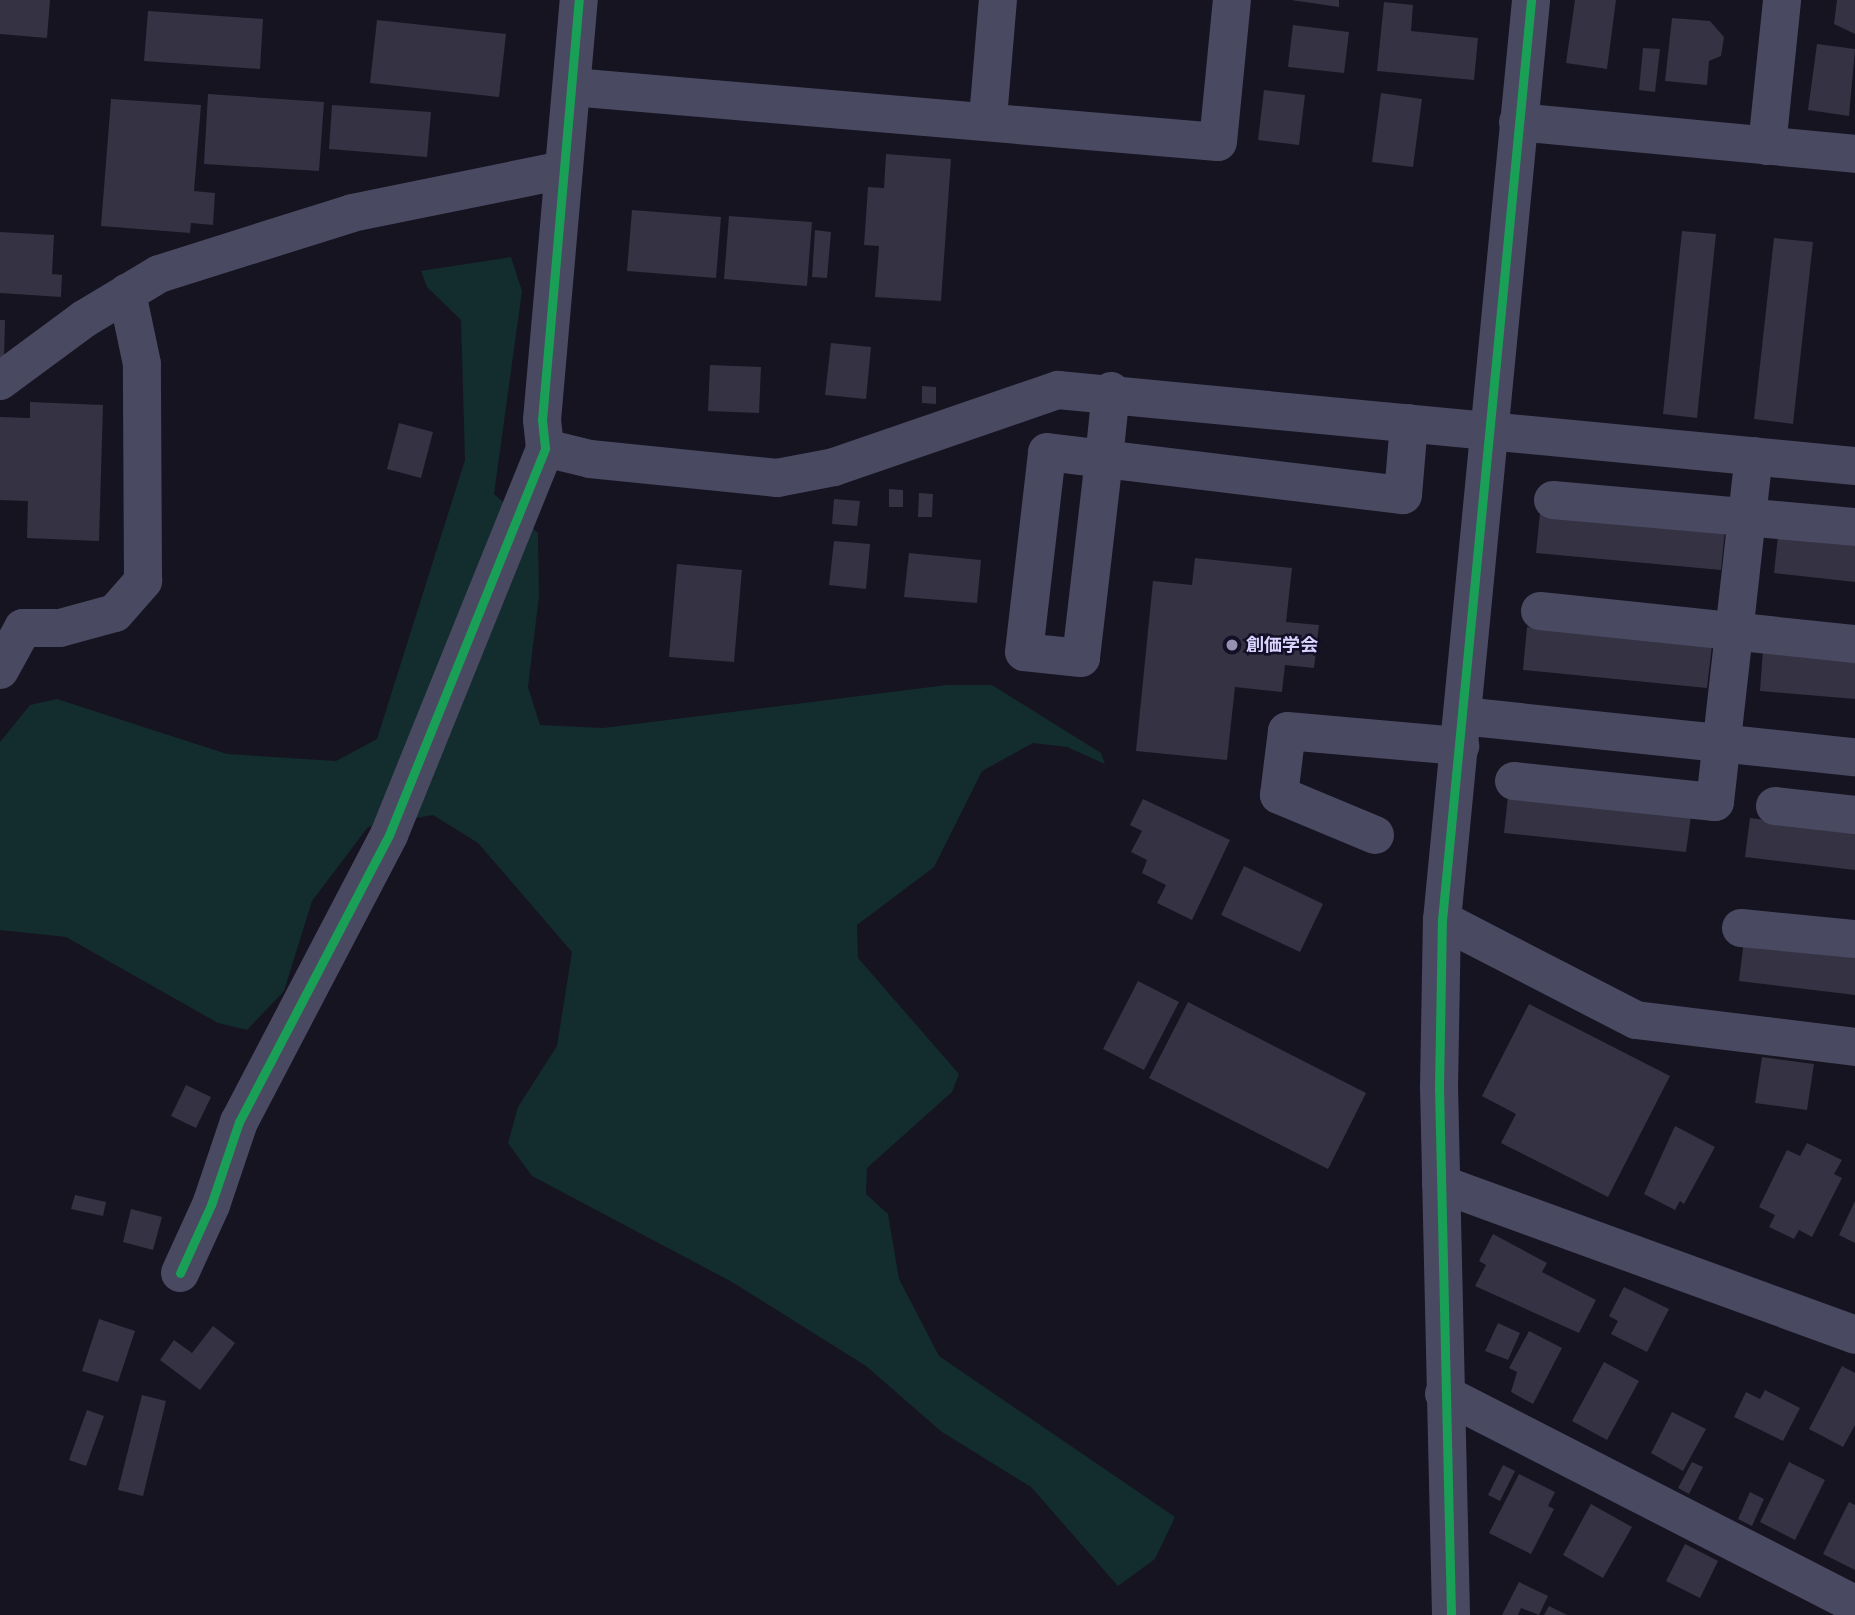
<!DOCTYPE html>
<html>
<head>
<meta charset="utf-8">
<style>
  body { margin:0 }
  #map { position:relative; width:1855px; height:1615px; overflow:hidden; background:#161421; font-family:Figtree,"Noto Sans JP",sans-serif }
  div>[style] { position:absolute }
  .green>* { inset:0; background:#132c2d }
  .building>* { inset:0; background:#343243 }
  .minor>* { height:38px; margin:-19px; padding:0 19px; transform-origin:19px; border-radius:19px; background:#4a4962 }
  .cycleway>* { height:9px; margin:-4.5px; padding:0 4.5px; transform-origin:4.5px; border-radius:4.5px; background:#1a9f57 }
  .dots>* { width:19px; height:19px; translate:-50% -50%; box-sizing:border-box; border:4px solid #130f26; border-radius:50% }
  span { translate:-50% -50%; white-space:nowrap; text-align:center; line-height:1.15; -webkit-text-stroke:5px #130f26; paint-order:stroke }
  .poi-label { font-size:18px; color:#d9d4ff; font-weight:700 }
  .left { translate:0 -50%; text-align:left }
</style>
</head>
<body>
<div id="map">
  <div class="green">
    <div style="clip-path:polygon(511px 257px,522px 291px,494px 494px,538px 533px,539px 596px,528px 687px,540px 725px,603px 728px,947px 685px,992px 685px,1101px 753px,1105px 764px,1067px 747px,1033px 743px,982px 771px,934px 867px,857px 925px,858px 958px,959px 1074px,952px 1092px,867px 1168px,866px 1194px,888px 1214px,899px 1279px,939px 1356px,1175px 1517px,1155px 1559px,1118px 1586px,1031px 1487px,942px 1432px,866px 1366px,732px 1282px,532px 1176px,508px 1143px,518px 1107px,557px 1046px,572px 952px,478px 843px,433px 815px,368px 827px,312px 901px,284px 991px,247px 1030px,218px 1023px,66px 937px,0 930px,0 742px,30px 705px,57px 699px,227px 754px,336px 761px,377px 739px,465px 460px,461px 320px,427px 287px,421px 271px)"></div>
  </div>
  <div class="building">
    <div style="clip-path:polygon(0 0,50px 0,47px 38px,0 34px)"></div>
    <div style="clip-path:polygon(1291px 0,1339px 0,1339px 7px)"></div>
    <div style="clip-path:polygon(1575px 0,1616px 0,1607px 69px,1566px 63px)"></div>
    <div style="clip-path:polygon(1837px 0,1855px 0,1855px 34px,1834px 24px)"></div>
    <div style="clip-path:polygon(1384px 2px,1413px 5px,1411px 31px,1478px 38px,1474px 80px,1377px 71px)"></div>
    <div style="clip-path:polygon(148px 11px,263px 19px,260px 69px,144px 61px)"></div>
    <div style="clip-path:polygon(1672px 18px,1710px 21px,1724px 37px,1721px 56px,1709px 61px,1707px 85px,1665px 81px)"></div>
    <div style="clip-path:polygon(377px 20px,506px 34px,499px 97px,370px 83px)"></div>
    <div style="clip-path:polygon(1293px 25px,1349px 32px,1344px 73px,1288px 67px)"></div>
    <div style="clip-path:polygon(1817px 44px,1855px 49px,1849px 116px,1808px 110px)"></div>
    <div style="clip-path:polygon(1643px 48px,1660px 49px,1655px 92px,1639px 90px)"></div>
    <div style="clip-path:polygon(1264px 90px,1305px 95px,1299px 145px,1258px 140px)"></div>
    <div style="clip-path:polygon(1381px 93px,1422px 99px,1413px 167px,1372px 162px)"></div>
    <div style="clip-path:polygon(208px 94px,324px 102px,319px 171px,204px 164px)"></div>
    <div style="clip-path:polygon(111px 99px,201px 105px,194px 191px,215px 193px,213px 225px,191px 223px,190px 233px,101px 226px)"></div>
    <div style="clip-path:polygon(332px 105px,431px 112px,427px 157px,329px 149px)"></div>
    <div style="clip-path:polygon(886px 154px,951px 159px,941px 301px,875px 297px,879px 246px,864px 245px,868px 187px,884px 188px)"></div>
    <div style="clip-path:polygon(632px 210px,721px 217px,716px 278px,627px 271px)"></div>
    <div style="clip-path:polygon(729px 216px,812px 222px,807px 286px,724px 279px)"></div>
    <div style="clip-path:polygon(815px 230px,831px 232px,827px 278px,812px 277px)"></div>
    <div style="clip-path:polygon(1682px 231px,1716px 234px,1697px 418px,1663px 414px)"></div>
    <div style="clip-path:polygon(0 232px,54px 235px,52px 274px,62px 275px,61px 297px,0 293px)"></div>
    <div style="clip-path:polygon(1774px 238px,1813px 242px,1793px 424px,1754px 419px)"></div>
    <div style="clip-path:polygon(0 320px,5px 320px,4px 359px,0 359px)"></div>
    <div style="clip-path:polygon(831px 343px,871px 347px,866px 399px,825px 395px)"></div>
    <div style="clip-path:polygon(710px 365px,761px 367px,759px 413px,708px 411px)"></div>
    <div style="clip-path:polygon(922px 386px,936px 387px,936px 404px,922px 403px)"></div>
    <div style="clip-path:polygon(30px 402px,103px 405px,99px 541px,27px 538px,28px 501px,0 500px,0 417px,30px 418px)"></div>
    <div style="clip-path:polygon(399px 423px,433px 432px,421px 478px,387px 469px)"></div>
    <div style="clip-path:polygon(889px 489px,903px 490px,903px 507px,889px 507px)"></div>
    <div style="clip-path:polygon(919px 493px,933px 494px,932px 517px,918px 517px)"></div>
    <div style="clip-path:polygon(834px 499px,860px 501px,857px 526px,832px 524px)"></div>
    <div style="clip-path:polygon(1540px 513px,1725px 530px,1721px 570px,1536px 553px)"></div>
    <div style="clip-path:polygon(1778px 536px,1855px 544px,1855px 582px,1774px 573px)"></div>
    <div style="clip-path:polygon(834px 541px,870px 544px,866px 589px,829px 585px)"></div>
    <div style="clip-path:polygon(909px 553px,981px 560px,977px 603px,904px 597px)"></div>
    <div style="clip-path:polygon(1195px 558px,1292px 568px,1286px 622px,1319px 625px,1314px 668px,1285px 665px,1282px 692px,1235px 687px,1227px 760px,1136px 751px,1153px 581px,1192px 585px)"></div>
    <div style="clip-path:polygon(677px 564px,742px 570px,734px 662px,669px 657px)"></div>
    <div style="clip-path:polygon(1527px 627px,1712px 645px,1707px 688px,1523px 670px)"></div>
    <div style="clip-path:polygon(1763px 649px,1855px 657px,1855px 699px,1760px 691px)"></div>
    <div style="clip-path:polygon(1508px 796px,1691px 816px,1686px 852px,1504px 833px)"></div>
    <div style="clip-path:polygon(1143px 799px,1230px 840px,1192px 920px,1157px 903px,1166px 885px,1142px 873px,1147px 860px,1131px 852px,1142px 831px,1130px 825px)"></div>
    <div style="clip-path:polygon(1750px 818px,1855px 831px,1855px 870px,1745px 857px)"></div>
    <div style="clip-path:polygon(1244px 866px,1323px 904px,1300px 952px,1221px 915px)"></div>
    <div style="clip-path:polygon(1744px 940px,1855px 952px,1855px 995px,1739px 981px)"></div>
    <div style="clip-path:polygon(1138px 981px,1179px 1002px,1144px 1070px,1103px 1049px)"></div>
    <div style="clip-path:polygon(1188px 1002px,1366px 1093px,1328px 1169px,1149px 1078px)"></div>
    <div style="clip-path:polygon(1529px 1004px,1670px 1076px,1608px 1197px,1501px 1143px,1516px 1114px,1482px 1096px)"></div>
    <div style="clip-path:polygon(1762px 1057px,1814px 1064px,1807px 1110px,1755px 1103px)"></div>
    <div style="clip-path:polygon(186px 1085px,211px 1097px,196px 1128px,171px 1116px)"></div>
    <div style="clip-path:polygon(1675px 1126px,1715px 1147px,1684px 1204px,1680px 1201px,1675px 1210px,1644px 1194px)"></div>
    <div style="clip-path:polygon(1807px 1143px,1842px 1160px,1834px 1174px,1842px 1178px,1812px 1237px,1799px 1230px,1794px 1239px,1769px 1227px,1775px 1215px,1759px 1207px,1787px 1150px,1800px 1156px)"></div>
    <div style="clip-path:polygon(75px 1195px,106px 1202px,103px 1216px,71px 1209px)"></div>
    <div style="clip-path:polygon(1855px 1201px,1855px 1243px,1839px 1235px)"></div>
    <div style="clip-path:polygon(131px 1209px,162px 1217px,153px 1250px,123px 1242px)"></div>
    <div style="clip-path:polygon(1493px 1234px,1547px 1263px,1542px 1272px,1596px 1300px,1579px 1333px,1475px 1286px,1486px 1265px,1479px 1261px)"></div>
    <div style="clip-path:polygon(1624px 1287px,1669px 1309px,1647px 1352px,1611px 1334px,1618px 1321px,1609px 1316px)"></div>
    <div style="clip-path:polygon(99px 1319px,135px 1331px,118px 1382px,82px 1371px)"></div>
    <div style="clip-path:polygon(1498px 1323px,1520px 1333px,1508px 1360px,1485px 1351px)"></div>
    <div style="clip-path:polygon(213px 1326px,235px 1343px,200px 1390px,160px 1360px,174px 1340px,192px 1353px)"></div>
    <div style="clip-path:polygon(1529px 1331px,1562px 1348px,1533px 1404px,1511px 1392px,1517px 1372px,1509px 1368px)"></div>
    <div style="clip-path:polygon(1604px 1362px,1639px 1381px,1607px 1440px,1572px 1421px)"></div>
    <div style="clip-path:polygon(1842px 1366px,1855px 1373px,1855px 1425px,1843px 1447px,1809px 1429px)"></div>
    <div style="clip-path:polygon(1765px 1390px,1800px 1408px,1783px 1441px,1734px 1417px,1746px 1392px,1760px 1399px)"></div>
    <div style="clip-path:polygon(142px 1395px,166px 1401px,143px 1496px,118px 1490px)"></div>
    <div style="clip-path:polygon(87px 1410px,104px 1416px,86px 1466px,69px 1460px)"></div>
    <div style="clip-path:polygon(1672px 1412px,1706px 1429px,1683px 1471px,1651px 1453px)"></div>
    <div style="clip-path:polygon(1692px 1462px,1703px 1467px,1689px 1494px,1678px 1488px)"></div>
    <div style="clip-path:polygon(1789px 1462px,1825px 1480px,1795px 1540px,1760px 1522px)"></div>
    <div style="clip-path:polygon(1503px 1465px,1515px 1471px,1500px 1501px,1488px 1495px)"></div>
    <div style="clip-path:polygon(1519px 1474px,1555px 1492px,1548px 1506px,1554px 1509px,1531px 1554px,1489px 1533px)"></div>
    <div style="clip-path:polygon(1750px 1492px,1764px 1499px,1752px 1526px,1738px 1519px)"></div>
    <div style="clip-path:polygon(1849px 1502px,1855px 1505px,1855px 1570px,1823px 1554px)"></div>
    <div style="clip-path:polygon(1591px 1504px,1632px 1527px,1603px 1578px,1563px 1555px)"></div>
    <div style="clip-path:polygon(1685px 1544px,1718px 1561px,1700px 1598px,1666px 1581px)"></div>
    <div style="clip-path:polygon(1519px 1582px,1548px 1596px,1539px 1615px,1521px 1608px,1518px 1615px,1502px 1615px)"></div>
    <div style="clip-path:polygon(1549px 1606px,1567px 1615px,1544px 1615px)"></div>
  </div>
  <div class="minor">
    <div style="left:572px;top:87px;width:648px;rotate:4.87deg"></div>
    <div style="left:1218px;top:142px;width:143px;rotate:-84.4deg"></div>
    <div style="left:988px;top:118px;width:118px;rotate:-85.2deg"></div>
    <div style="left:1518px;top:122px;width:339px;rotate:5.4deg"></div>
    <div style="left:1767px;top:146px;width:147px;rotate:-84.1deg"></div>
    <div style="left:0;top:381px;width:104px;rotate:-36.4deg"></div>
    <div style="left:84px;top:319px;width:87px;rotate:-31deg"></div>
    <div style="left:159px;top:274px;width:202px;rotate:-17.5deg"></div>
    <div style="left:352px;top:213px;width:216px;rotate:-11.5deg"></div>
    <div style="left:1111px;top:391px;width:68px;rotate:95.9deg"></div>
    <div style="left:1104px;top:459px;width:200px;rotate:96.6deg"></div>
    <div style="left:1081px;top:658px;width:57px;rotate:-174deg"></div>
    <div style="left:1024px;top:652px;width:201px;rotate:-83.4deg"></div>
    <div style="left:1047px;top:452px;width:57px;rotate:7deg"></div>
    <div style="left:1104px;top:459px;width:301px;rotate:6.9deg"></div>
    <div style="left:1403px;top:495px;width:72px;rotate:-85.2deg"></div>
    <div style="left:545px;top:448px;width:46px;rotate:13.7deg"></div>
    <div style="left:590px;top:459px;width:188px;rotate:5.8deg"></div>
    <div style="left:777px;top:478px;width:58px;rotate:-10.9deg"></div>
    <div style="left:834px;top:467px;width:237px;rotate:-19deg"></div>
    <div style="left:1058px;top:390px;width:801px;rotate:5.45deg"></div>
    <div style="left:1553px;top:500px;width:303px;rotate:5.1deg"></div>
    <div style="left:1540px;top:611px;width:317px;rotate:6deg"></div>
    <div style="left:0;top:670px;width:48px;rotate:-61.3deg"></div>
    <div style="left:23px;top:628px;width:37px"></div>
    <div style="left:60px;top:628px;width:57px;rotate:-15.3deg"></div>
    <div style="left:115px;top:613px;width:43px;rotate:-48.8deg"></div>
    <div style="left:143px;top:581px;width:217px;rotate:-90.3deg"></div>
    <div style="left:142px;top:364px;width:73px;rotate:-101.9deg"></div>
    <div style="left:1462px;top:716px;width:395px;rotate:6deg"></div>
    <div style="left:1514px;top:781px;width:202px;rotate:6deg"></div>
    <div style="left:1715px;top:802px;width:348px;rotate:-83.6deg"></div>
    <div style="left:1775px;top:806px;width:81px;rotate:6.4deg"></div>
    <div style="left:1375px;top:835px;width:104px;rotate:-157.4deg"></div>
    <div style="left:1279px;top:795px;width:64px;rotate:-82.9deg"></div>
    <div style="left:1287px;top:731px;width:174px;rotate:5deg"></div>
    <div style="left:1442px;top:920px;width:218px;rotate:27.3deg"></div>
    <div style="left:1636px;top:1020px;width:221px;rotate:7deg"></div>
    <div style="left:1741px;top:928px;width:115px;rotate:5.5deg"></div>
    <div style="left:1441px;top:1184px;width:441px;rotate:20deg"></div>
    <div style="left:180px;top:1273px;width:75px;rotate:-65.5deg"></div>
    <div style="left:211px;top:1205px;width:88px;rotate:-71.4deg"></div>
    <div style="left:239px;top:1122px;width:324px;rotate:-62.4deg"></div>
    <div style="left:389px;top:835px;width:417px;rotate:-68deg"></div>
    <div style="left:545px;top:448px;width:28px;rotate:-96deg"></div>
    <div style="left:542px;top:420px;width:422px;rotate:-85deg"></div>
    <div style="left:1444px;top:1394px;width:462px;rotate:27.1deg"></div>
    <div style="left:1451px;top:1615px;width:527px;rotate:-91.3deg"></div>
    <div style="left:1439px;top:1088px;width:168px;rotate:-89deg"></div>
    <div style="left:1442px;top:920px;width:924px;rotate:-84.47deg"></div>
  </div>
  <div class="cycleway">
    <div style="left:180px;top:1273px;width:75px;rotate:-65.5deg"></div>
    <div style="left:211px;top:1205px;width:88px;rotate:-71.4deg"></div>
    <div style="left:239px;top:1122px;width:324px;rotate:-62.4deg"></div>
    <div style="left:389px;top:835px;width:417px;rotate:-68deg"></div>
    <div style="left:545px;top:448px;width:28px;rotate:-96deg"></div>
    <div style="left:542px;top:420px;width:422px;rotate:-85deg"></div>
    <div style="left:1451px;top:1615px;width:527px;rotate:-91.3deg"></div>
    <div style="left:1439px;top:1088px;width:168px;rotate:-89deg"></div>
    <div style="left:1442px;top:920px;width:924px;rotate:-84.47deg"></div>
  </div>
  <div class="dots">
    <div style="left:1232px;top:645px;background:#9591b1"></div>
  </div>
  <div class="poi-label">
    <span class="left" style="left:1246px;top:645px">創価学会</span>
  </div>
</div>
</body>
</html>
